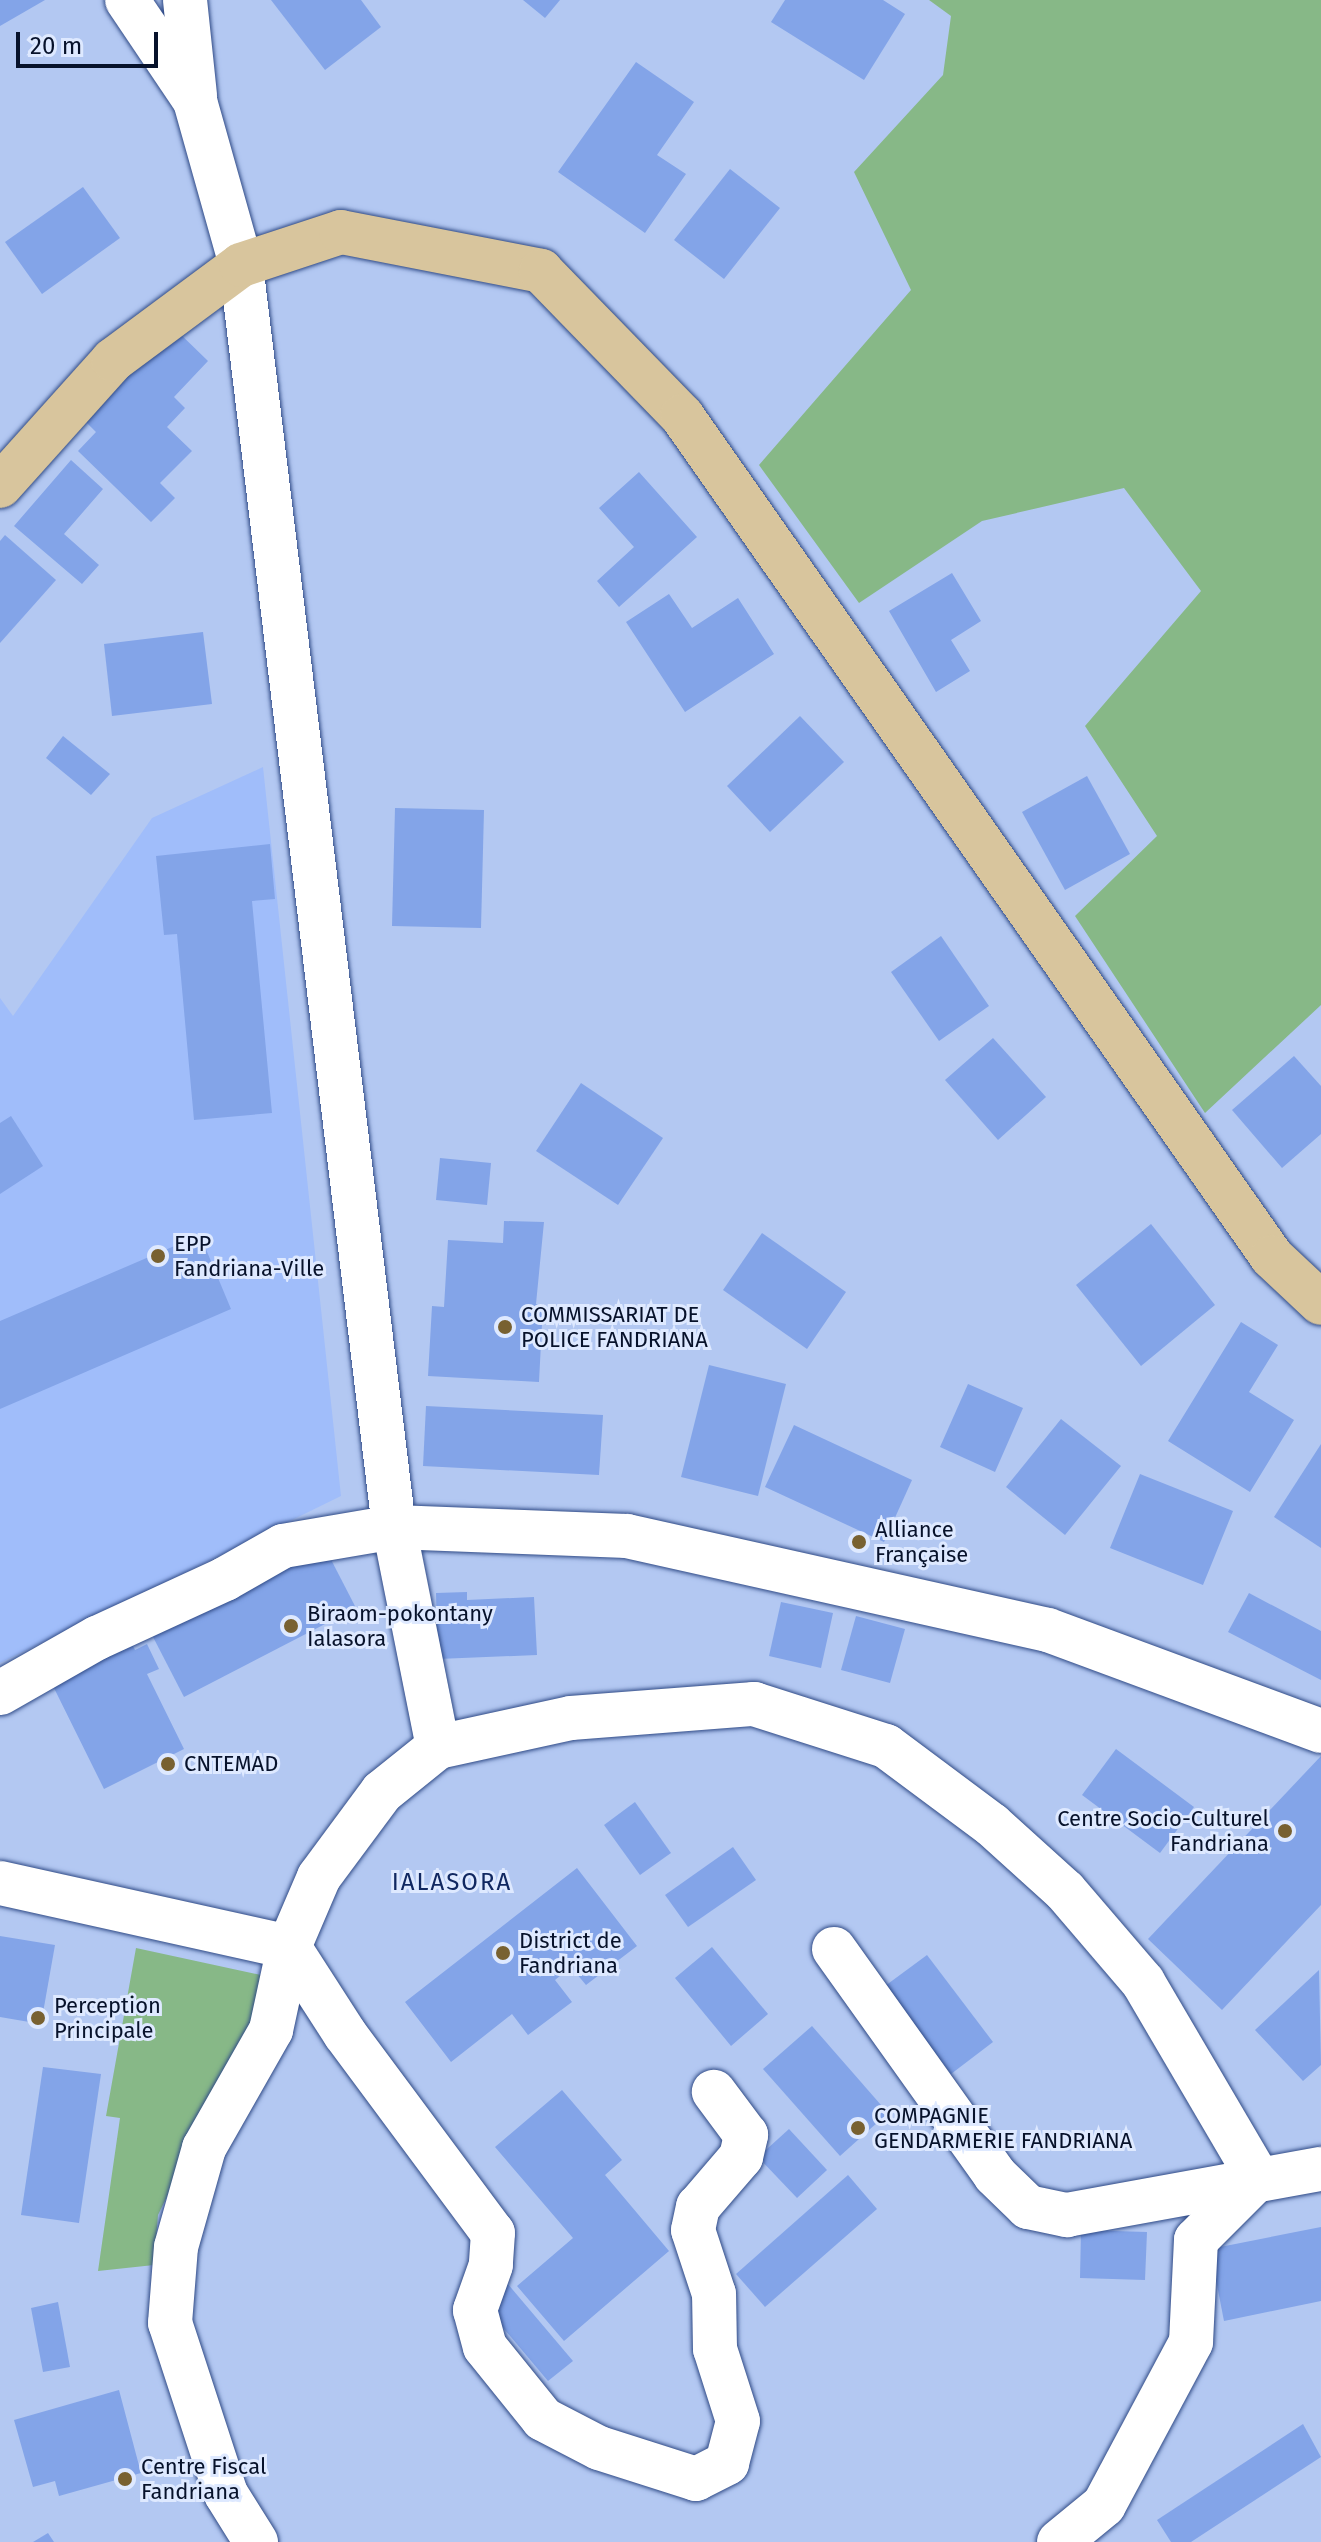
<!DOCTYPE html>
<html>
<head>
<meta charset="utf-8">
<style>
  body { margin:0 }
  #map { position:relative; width:1321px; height:2542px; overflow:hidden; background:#b3c8f2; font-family:"Fira Sans",sans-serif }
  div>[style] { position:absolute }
  .built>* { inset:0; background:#a0bdfa }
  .green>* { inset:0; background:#87b887 }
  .building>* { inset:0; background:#83a4e8 }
  .roads { filter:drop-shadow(0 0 2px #2f4a86) drop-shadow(0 0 2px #2f4a86) }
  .minor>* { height:44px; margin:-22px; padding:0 22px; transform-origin:22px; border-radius:22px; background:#fff }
  .major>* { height:44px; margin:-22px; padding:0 22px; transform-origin:22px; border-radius:22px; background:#d8c59d }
  .dots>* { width:22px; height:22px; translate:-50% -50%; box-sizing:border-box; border:4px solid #dee9ff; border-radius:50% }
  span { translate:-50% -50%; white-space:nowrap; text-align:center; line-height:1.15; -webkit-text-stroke:6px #dee9ff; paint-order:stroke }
  .poi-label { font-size:22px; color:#07122b }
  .left { translate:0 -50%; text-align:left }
  .right { translate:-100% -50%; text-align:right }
  .neighbourhood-label { font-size:24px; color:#112861; letter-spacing:2px }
  .scale { position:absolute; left:16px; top:32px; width:142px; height:36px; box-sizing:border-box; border:4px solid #07122b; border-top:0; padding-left:10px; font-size:24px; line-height:28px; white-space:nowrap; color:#07122b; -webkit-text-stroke:6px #dee9ff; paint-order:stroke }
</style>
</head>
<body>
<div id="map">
  <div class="built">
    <div style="clip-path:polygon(263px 767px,341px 1496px,0 1663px,0 998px,13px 1016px,152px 818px)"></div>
  </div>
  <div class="green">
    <div style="clip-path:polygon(929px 0,1321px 0,1321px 1005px,1205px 1113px,1075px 916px,1157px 836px,1085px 726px,1201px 591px,1124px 488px,982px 521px,859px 603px,759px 465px,911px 290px,854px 172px,943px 75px,951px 16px)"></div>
    <div style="clip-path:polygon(136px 1948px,261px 1975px,259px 2009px,158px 2215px,154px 2265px,98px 2271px,120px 2118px,106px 2116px)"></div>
  </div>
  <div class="building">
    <div style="clip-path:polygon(0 0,45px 0,0 26px)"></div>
    <div style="clip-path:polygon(271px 0,361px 0,381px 27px,325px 70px)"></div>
    <div style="clip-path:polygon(523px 0,560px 0,545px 18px)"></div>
    <div style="clip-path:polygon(785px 0,883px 0,905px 14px,864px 80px,771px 22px)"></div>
    <div style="clip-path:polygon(636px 62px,694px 102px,657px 155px,686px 174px,645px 233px,558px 172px)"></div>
    <div style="clip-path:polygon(730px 169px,780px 208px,724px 279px,674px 240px)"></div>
    <div style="clip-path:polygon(83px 187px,120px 238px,42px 294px,5px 242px)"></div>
    <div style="clip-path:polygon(172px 326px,208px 361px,174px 397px,185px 408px,167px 427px,192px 451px,160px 483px,175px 498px,151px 522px,78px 451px,96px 432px,82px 418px)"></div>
    <div style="clip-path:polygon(71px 460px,103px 489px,64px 534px,99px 565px,82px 584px,14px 526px)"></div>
    <div style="clip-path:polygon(639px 472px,697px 537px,619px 607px,597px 581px,634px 547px,599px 508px)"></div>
    <div style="clip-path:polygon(5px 535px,56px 580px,0 643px,0 541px)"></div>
    <div style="clip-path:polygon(952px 573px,981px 621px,951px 640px,970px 671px,936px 692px,889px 611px)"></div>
    <div style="clip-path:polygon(669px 594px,692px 628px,738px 598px,774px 654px,685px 712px,626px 622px)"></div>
    <div style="clip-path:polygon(203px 632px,212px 704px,112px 716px,104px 644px)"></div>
    <div style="clip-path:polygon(800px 716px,844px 762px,770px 832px,727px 786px)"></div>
    <div style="clip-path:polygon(63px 736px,110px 774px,91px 795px,46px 758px)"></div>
    <div style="clip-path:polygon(1087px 776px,1130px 854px,1065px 890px,1022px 812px)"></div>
    <div style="clip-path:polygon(395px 808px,484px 810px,481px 928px,392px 926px)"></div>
    <div style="clip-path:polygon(270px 844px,275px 899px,252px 901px,272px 1113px,194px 1120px,177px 934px,164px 935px,156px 856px)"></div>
    <div style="clip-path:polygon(941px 936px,989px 1006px,939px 1041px,891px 972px)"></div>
    <div style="clip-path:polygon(993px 1038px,1046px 1097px,998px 1140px,945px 1080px)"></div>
    <div style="clip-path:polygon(1294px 1056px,1321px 1086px,1321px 1134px,1282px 1168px,1232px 1110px)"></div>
    <div style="clip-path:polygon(581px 1083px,663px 1138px,618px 1205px,536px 1151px)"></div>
    <div style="clip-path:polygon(11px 1116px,43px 1166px,0 1194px,0 1123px)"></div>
    <div style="clip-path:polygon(440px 1158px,491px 1163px,487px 1205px,436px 1200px)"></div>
    <div style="clip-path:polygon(504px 1221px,544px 1222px,536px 1304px,543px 1304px,539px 1382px,428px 1376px,432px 1306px,444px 1307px,448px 1240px,503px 1243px)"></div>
    <div style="clip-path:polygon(1151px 1224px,1215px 1305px,1141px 1366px,1076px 1285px)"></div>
    <div style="clip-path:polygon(762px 1233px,846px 1292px,807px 1349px,723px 1290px)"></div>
    <div style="clip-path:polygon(200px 1235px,231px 1309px,0 1409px,0 1321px)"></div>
    <div style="clip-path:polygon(1241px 1322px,1278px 1345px,1249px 1392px,1294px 1420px,1250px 1492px,1168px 1441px)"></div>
    <div style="clip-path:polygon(709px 1365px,786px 1384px,758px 1496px,681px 1477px)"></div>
    <div style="clip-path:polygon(968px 1384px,1023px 1408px,995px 1472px,940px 1447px)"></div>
    <div style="clip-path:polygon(426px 1406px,603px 1415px,599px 1475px,423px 1466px)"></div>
    <div style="clip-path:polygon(1061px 1419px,1121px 1466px,1065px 1535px,1006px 1487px)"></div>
    <div style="clip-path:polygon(794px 1425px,912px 1480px,884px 1542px,765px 1487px)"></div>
    <div style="clip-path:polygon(1321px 1444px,1321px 1548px,1274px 1517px)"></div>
    <div style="clip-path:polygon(1140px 1474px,1233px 1511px,1203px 1585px,1110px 1548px)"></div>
    <div style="clip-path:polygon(324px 1546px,356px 1608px,184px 1697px,152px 1635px)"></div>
    <div style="clip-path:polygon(467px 1592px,467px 1600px,534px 1597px,537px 1655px,438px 1659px,436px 1593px)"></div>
    <div style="clip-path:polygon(1249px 1593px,1321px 1631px,1321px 1680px,1228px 1632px)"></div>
    <div style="clip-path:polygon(781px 1602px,833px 1613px,821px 1668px,769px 1656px)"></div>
    <div style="clip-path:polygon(856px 1616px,905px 1629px,890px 1683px,841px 1670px)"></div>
    <div style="clip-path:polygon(131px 1642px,135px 1650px,147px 1644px,159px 1669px,147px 1674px,184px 1749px,104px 1789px,51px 1682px)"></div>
    <div style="clip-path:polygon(1116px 1749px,1194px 1807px,1160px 1853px,1082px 1795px)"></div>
    <div style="clip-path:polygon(1321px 1756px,1321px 1905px,1222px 2010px,1148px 1939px)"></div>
    <div style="clip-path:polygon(635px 1802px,671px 1853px,640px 1875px,604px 1825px)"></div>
    <div style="clip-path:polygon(733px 1847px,756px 1880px,688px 1927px,665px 1895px)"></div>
    <div style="clip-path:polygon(577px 1868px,637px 1946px,586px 1985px,571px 1967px,555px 1980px,572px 2002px,528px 2035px,512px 2014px,451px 2062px,405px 2002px)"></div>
    <div style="clip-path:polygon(0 1936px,55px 1945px,41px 2024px,0 2017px)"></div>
    <div style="clip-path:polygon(712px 1947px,768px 2014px,731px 2046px,675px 1978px)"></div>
    <div style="clip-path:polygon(927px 1955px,993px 2042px,951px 2074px,885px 1986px)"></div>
    <div style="clip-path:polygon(1319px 1970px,1321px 2065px,1303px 2081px,1255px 2030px)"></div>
    <div style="clip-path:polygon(812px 2026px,888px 2113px,840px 2156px,763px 2069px)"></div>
    <div style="clip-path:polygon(43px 2067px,101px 2074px,79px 2223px,21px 2215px)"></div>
    <div style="clip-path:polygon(562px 2090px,622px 2160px,605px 2175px,669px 2251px,564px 2341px,517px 2286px,573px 2238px,495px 2147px)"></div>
    <div style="clip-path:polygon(789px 2129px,827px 2170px,797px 2198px,758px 2157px)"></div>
    <div style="clip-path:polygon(848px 2175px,877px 2209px,765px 2307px,736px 2274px)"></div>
    <div style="clip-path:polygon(1321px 2227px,1321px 2301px,1224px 2321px,1210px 2249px)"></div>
    <div style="clip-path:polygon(1081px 2230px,1147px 2232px,1145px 2280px,1080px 2278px)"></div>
    <div style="clip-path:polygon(507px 2283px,573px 2361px,548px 2381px,483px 2304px)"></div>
    <div style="clip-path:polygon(58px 2302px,70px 2367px,43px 2372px,31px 2308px)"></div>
    <div style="clip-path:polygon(119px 2390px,141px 2473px,59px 2496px,55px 2481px,33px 2487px,14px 2420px)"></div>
    <div style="clip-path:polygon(1303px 2424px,1321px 2457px,1191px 2542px,1171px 2542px,1157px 2520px)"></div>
    <div style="clip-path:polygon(48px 2533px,54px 2542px,33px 2542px)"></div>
  </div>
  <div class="roads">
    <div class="minor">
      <div style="left:127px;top:0;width:122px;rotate:56deg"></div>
      <div style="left:195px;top:101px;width:170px;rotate:74.3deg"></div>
      <div style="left:241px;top:265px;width:1271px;rotate:83.09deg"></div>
      <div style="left:394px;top:1527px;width:224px;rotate:78.7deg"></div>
      <div style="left:185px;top:0;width:96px;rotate:84deg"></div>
      <div style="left:0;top:1693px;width:112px;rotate:-29.6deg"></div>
      <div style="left:97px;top:1638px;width:141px;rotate:-24.7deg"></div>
      <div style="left:225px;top:1579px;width:67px;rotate:-29.6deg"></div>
      <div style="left:283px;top:1546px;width:113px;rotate:-9.7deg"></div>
      <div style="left:394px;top:1527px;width:233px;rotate:2.2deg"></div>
      <div style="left:627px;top:1536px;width:431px;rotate:12.6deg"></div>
      <div style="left:1048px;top:1630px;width:291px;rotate:20.3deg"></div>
      <div style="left:0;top:1883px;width:296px;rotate:12.5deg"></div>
      <div style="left:289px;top:1947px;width:103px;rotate:57.2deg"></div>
      <div style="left:345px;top:2034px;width:248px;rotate:53.4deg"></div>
      <div style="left:493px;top:2233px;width:32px;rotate:94deg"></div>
      <div style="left:491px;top:2265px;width:48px;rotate:109.6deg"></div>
      <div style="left:475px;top:2310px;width:38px;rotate:75deg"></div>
      <div style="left:485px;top:2347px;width:92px;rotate:51.1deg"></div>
      <div style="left:543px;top:2419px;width:63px;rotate:27.4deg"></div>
      <div style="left:599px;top:2448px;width:102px;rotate:17.7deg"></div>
      <div style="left:696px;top:2479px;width:35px;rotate:-27deg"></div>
      <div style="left:727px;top:2463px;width:43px;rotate:-75.3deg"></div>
      <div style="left:738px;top:2421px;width:76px;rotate:-107.7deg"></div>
      <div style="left:715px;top:2349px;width:55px;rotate:-91deg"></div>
      <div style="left:714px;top:2294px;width:67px;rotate:-108.2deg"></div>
      <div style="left:693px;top:2230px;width:24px;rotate:-78deg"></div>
      <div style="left:698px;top:2207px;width:66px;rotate:-49.3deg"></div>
      <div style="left:741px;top:2157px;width:23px;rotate:-77deg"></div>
      <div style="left:746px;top:2135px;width:54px;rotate:-126.7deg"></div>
      <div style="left:834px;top:1949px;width:277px;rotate:54.5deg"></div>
      <div style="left:995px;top:2175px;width:46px;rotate:44.1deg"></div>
      <div style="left:1028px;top:2207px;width:40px;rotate:12deg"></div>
      <div style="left:1067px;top:2215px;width:258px;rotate:-10.3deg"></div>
      <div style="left:256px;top:2542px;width:57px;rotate:-122deg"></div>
      <div style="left:226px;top:2494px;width:180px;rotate:-108.1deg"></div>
      <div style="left:170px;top:2323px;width:76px;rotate:-85.5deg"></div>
      <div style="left:176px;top:2247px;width:103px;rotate:-74.2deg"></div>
      <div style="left:204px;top:2148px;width:136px;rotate:-60.4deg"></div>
      <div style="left:271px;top:2030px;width:85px;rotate:-77.8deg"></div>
      <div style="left:289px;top:1947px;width:76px;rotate:-66.8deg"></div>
      <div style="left:319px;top:1877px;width:106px;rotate:-53.5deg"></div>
      <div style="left:382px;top:1792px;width:72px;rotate:-38.8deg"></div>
      <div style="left:438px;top:1747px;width:136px;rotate:-12.3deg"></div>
      <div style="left:571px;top:1718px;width:184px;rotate:-4.4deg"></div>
      <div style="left:754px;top:1704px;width:139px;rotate:17.7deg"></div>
      <div style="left:886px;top:1746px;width:132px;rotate:36.7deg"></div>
      <div style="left:992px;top:1825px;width:98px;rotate:42.1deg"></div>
      <div style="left:1065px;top:1891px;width:120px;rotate:49.4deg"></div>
      <div style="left:1143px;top:1982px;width:227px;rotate:59.6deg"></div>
      <div style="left:1059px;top:2542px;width:58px;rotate:-39.4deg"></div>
      <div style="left:1104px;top:2505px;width:185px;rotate:-61.9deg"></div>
      <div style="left:1191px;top:2342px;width:102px;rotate:-87.2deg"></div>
      <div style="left:1196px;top:2240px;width:88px;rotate:-45deg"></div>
    </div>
    <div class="major">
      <div style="left:0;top:486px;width:169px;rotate:-48.1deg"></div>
      <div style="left:113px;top:360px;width:159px;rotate:-36.6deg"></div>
      <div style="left:241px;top:265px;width:105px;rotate:-18.3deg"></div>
      <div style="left:341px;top:232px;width:204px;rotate:11deg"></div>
      <div style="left:541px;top:271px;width:202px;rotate:45.8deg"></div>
      <div style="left:682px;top:416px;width:1027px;rotate:54.95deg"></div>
      <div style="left:1272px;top:1257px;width:67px;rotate:43.2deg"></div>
    </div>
  </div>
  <div class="dots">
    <div style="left:158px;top:1256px;background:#786131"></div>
    <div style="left:505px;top:1327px;background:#786131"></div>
    <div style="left:859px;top:1542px;background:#786131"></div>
    <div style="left:291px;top:1626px;background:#786131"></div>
    <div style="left:168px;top:1764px;background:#786131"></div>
    <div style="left:1285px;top:1831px;background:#786131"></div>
    <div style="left:503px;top:1953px;background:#786131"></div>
    <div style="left:38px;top:2018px;background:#786131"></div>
    <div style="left:858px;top:2128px;background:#786131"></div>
    <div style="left:125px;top:2479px;background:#786131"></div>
  </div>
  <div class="poi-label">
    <span class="left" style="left:174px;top:1256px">EPP<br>Fandriana-Ville</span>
    <span class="left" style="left:521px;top:1327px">COMMISSARIAT DE<br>POLICE FANDRIANA</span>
    <span class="left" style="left:875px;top:1542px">Alliance<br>Française</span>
    <span class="left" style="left:307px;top:1626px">Biraom-pokontany<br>Ialasora</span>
    <span class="left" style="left:184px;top:1764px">CNTEMAD</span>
    <span class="right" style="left:1269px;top:1831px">Centre Socio-Culturel<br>Fandriana</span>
    <span class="left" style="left:519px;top:1953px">District de<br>Fandriana</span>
    <span class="left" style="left:54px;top:2018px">Perception<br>Principale</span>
    <span class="left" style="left:874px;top:2128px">COMPAGNIE<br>GENDARMERIE FANDRIANA</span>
    <span class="left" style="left:141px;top:2479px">Centre Fiscal<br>Fandriana</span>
  </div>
  <div class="neighbourhood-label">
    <span style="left:452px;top:1883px">IALASORA</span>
  </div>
  <div class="scale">20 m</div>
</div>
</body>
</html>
